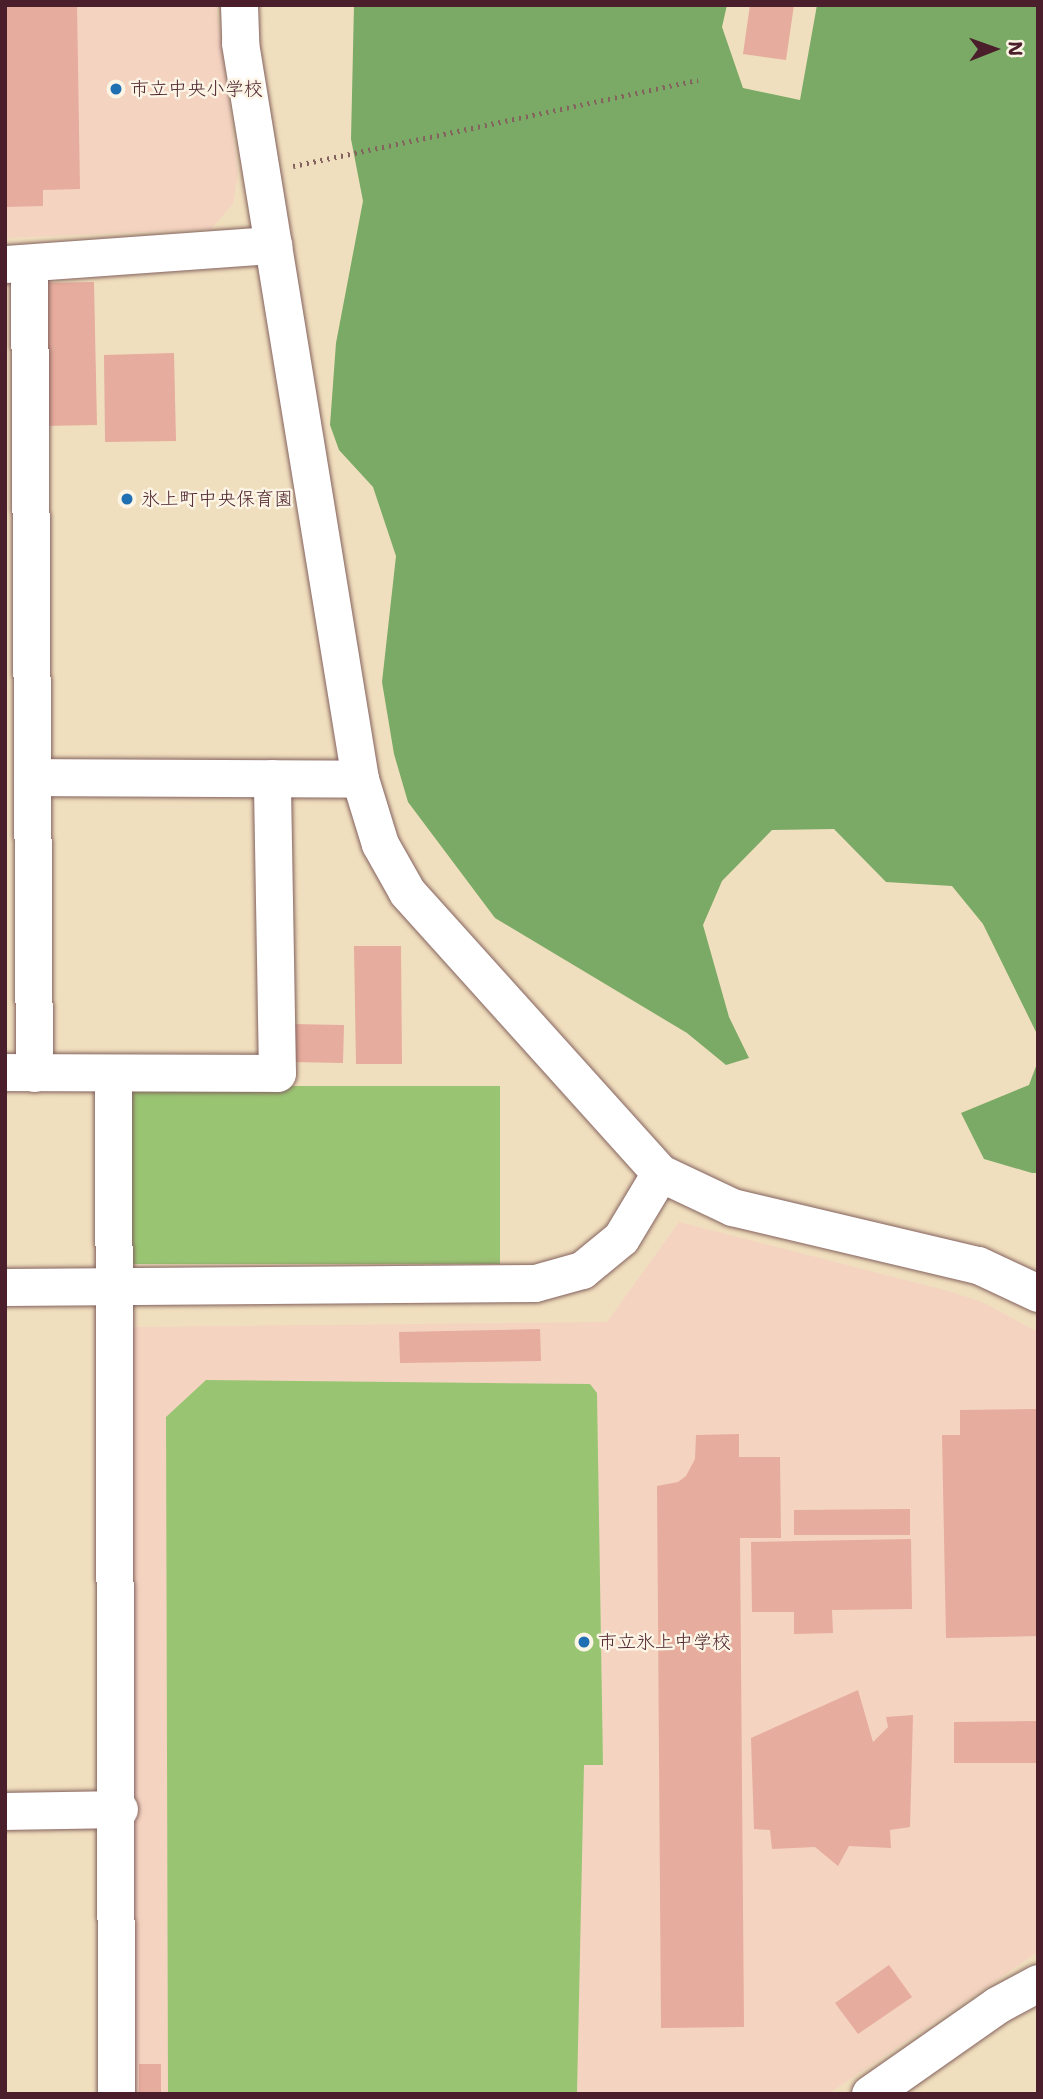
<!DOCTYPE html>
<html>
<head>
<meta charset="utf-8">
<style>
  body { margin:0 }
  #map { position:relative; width:1043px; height:2099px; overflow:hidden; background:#f0dfbe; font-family:"Shantell Sans","Klee One",sans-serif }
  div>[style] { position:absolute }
  .built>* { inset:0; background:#f4d3c1 }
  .green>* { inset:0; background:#99c573 }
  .forest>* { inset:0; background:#7aaa65 }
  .building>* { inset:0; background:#e6ac9d }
  .path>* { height:4.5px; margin-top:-2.25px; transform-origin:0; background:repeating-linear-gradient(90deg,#84625e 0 2px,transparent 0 7px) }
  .roads { filter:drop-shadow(0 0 2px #84625e) drop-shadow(0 0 2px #84625e) }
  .minor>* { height:37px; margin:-18.5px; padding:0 18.5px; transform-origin:18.5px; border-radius:18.5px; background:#fff }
  .dots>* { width:19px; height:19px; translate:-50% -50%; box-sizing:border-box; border:4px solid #fcf5e5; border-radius:50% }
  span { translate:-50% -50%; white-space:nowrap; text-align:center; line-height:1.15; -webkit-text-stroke:5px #fcf5e5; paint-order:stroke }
  .poi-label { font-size:19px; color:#4a1f2b }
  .left { translate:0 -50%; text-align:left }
  .frame { position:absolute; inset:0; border:7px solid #4a1f2b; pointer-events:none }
  .north { position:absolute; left:959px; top:14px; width:70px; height:70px; -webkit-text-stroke:5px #fcf5e5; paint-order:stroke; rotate:89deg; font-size:19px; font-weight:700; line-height:28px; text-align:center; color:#4a1f2b }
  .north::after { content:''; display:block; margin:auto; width:24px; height:32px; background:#4a1f2b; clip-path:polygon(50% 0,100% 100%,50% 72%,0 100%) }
</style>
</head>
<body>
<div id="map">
  <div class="built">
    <div style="clip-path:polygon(5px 5px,216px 5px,238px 173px,233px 204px,211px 229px,5px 238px)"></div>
    <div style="clip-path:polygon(679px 1222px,948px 1291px,982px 1302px,1038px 1332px,1038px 1952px,828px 2094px,130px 2094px,130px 1327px,607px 1322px)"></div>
  </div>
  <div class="green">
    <div style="clip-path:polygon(129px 1086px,500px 1086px,500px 1264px,129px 1264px)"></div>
    <div style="clip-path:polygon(206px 1380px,590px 1384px,597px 1393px,603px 1765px,584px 1765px,577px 2094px,168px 2094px,166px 1417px)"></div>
  </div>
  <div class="forest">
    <div style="clip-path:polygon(354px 5px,727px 5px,722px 27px,743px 88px,800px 100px,817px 5px,1038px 5px,1038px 1036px,983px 924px,952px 886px,886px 882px,834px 829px,772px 830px,722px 881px,703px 925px,729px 1017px,749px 1058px,726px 1065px,687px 1033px,495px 918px,408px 802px,394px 754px,382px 682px,396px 556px,373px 487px,339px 450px,330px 425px,336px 343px,363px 201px,351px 139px)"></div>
    <div style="clip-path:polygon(1038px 1061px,1038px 1173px,1032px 1173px,984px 1159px,961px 1113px,1029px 1085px)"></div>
  </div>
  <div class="building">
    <div style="clip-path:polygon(5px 5px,77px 5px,80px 189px,43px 190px,43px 206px,5px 207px)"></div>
    <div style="clip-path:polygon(750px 5px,794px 5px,786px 60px,743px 54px)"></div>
    <div style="clip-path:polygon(94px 282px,97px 425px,44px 426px,41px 283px)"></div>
    <div style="clip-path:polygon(174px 353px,176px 441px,105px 442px,104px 355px)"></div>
    <div style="clip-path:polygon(354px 946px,401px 946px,402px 1064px,356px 1064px)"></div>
    <div style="clip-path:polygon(293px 1024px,344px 1025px,343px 1063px,291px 1062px)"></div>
    <div style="clip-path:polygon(540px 1329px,541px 1361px,400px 1363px,399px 1332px)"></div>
    <div style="clip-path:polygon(1038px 1409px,1038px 1636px,946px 1638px,942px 1435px,960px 1435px,960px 1410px)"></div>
    <div style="clip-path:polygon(739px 1434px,739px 1457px,780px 1457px,781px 1538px,740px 1538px,744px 2027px,661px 2028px,657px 1486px,678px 1482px,686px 1476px,695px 1459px,696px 1435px)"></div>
    <div style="clip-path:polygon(910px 1509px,910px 1535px,794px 1535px,794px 1510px)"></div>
    <div style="clip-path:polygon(911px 1539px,912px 1609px,832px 1610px,833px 1633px,794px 1634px,794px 1612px,752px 1612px,751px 1542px)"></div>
    <div style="clip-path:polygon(858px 1690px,873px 1742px,888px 1727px,886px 1717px,913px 1715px,910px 1827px,890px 1830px,891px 1848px,849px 1846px,838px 1866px,815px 1847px,772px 1849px,770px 1830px,754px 1829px,751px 1738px)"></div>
    <div style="clip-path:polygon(1038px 1721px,1038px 1763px,954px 1763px,954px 1722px)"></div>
    <div style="clip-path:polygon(889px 1965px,912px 1997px,858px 2034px,835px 2003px)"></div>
    <div style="clip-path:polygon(139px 2064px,161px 2064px,161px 2094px,139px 2094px)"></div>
  </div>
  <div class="path">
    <div style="left:293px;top:166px;width:414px;rotate:-12deg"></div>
  </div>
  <div class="roads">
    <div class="minor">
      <div style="left:239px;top:5px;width:38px;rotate:88deg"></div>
      <div style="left:240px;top:43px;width:746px;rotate:80.74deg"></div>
      <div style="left:360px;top:779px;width:68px;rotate:72.9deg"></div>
      <div style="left:380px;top:844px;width:55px;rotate:60.6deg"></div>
      <div style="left:407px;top:892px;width:378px;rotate:48deg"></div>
      <div style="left:660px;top:1173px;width:80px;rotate:25.3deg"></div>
      <div style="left:732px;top:1207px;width:253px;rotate:13.3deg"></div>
      <div style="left:978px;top:1265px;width:66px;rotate:25deg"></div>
      <div style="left:6px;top:264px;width:268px;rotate:-4.1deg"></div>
      <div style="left:29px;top:264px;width:809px;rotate:89.65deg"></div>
      <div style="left:32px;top:777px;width:328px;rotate:0.3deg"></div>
      <div style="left:5px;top:1072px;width:272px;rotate:0.2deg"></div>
      <div style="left:277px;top:1073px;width:295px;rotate:-91deg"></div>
      <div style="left:113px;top:1073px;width:1021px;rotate:89.83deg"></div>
      <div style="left:5px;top:1287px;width:530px;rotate:-0.43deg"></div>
      <div style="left:535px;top:1283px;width:49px;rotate:-15.5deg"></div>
      <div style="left:582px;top:1270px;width:50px;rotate:-39.4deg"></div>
      <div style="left:621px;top:1238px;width:76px;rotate:-59deg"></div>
      <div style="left:5px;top:1811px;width:114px;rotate:-1deg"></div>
      <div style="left:870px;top:2094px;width:155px;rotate:-35deg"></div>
      <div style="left:997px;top:2005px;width:47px;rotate:-28.2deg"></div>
    </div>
  </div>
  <div class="dots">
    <div style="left:116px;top:89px;background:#1f6fb2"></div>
    <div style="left:127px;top:499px;background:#1f6fb2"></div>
    <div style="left:584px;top:1642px;background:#1f6fb2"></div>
  </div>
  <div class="poi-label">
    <span class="left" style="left:130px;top:89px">市立中央小学校</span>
    <span class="left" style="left:141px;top:499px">氷上町中央保育園</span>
    <span class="left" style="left:598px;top:1642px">市立氷上中学校</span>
  </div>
  <div class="frame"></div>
  <div class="north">N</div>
</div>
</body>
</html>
